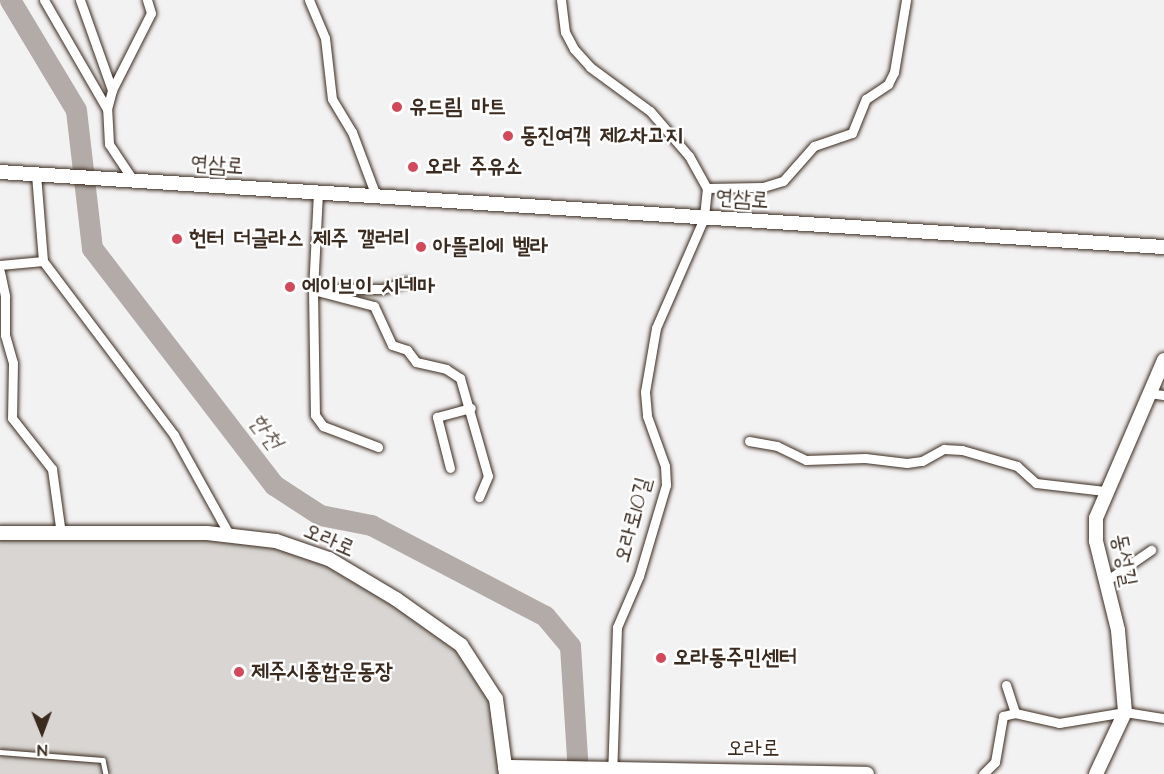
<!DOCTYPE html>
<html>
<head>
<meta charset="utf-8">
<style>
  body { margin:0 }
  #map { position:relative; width:1164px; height:774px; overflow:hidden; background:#f3f2f2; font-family:"Architects Daughter","Poor Story",sans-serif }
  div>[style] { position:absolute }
  .green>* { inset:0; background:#d8d5d2 }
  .river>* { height:21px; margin:-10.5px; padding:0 10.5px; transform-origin:10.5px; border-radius:10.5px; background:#b2aba7 }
  .roads { filter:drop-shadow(0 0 2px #3b2a1e) drop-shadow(0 0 2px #3b2a1e) }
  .lane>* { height:4.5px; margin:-2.25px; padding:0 2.25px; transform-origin:2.25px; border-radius:2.25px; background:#fff }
  .street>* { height:9px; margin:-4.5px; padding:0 4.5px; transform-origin:4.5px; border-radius:4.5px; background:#fff }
  .secondary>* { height:14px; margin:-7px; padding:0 7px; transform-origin:7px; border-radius:7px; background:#fff }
  .dots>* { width:16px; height:16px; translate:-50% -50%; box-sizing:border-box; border:3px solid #fff; border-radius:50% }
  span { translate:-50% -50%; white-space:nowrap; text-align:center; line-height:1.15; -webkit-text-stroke:4.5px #fff; paint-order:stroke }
  .poi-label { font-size:22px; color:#3b2a1e; font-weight:700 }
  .left { translate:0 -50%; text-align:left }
  .street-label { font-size:22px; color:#3b2a1e }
  .water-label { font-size:24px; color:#65574e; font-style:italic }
  .north { position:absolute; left:12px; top:702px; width:60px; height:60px; -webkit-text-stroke:4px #fff; paint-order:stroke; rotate:179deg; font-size:16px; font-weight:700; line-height:24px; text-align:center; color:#3b2a1e }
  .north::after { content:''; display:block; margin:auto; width:21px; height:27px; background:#3b2a1e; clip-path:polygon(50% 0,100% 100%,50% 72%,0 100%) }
</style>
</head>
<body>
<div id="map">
  <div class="green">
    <div style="clip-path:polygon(217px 534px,329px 559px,461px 645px,496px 699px,504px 774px,0 774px,0 535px)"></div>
  </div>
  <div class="river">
    <div style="left:10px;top:0;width:128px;rotate:59deg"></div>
    <div style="left:76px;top:110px;width:139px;rotate:83.4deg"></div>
    <div style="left:92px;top:248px;width:299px;rotate:52.5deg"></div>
    <div style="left:274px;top:485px;width:55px;rotate:33.1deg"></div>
    <div style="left:320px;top:515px;width:52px;rotate:11.1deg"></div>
    <div style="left:371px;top:525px;width:196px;rotate:27.6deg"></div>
    <div style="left:545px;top:616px;width:39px;rotate:50deg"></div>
    <div style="left:570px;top:646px;width:128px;rotate:86.4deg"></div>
  </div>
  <div class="roads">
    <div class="lane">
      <div style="left:0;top:752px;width:103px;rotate:4.4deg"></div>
      <div style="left:103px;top:760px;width:14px;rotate:78deg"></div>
    </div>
    <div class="street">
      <div style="left:44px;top:0;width:126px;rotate:60deg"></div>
      <div style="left:80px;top:0;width:96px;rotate:70.4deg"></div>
      <div style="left:309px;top:0;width:41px;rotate:67.2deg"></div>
      <div style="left:325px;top:38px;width:61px;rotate:83.5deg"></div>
      <div style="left:332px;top:99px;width:39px;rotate:59deg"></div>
      <div style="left:352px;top:132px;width:68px;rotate:69.4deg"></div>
      <div style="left:561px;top:0;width:32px;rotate:83deg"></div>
      <div style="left:565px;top:32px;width:19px;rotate:62deg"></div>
      <div style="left:574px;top:49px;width:24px;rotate:48deg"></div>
      <div style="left:590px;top:67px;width:74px;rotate:36.3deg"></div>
      <div style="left:650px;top:111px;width:60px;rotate:49.1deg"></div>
      <div style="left:689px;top:156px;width:37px;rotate:61deg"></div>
      <div style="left:707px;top:188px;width:30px;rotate:96deg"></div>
      <div style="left:704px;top:218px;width:120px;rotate:113.6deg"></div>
      <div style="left:656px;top:328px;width:65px;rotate:99.8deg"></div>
      <div style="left:645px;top:392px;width:24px;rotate:85deg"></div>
      <div style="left:647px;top:416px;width:53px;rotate:70.2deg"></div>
      <div style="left:665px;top:466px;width:19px;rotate:87deg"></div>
      <div style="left:666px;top:485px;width:95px;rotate:106.5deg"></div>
      <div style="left:639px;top:576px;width:56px;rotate:113.3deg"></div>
      <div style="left:617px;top:627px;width:147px;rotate:91.9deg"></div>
      <div style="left:36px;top:174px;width:87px;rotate:85.4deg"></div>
      <div style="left:43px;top:261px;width:218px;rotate:53deg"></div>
      <div style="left:174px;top:435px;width:115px;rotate:61deg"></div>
      <div style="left:133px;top:180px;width:43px;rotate:-123.7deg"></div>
      <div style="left:109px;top:144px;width:35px;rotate:-93deg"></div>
      <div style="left:107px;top:109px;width:20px;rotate:-75deg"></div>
      <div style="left:112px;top:90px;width:86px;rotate:-63.1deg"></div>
      <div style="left:151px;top:13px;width:14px;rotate:-107deg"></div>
      <div style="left:707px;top:188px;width:56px;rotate:-1deg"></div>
      <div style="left:763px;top:187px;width:21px;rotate:-17deg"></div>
      <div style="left:783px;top:181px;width:47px;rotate:-48.5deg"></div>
      <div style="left:814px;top:146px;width:40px;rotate:-18.9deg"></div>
      <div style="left:852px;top:133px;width:37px;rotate:-68deg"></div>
      <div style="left:866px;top:99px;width:27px;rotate:-34deg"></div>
      <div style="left:888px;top:84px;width:13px;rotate:-63deg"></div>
      <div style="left:894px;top:72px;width:73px;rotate:-80.5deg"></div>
      <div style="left:318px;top:192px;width:98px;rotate:92.9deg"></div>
      <div style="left:313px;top:290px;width:125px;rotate:89.1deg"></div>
      <div style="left:315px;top:415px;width:14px;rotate:54deg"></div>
      <div style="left:323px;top:426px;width:59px;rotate:20.9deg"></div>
      <div style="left:0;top:265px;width:43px;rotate:-5.3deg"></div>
      <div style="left:0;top:272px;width:25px;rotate:78deg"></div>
      <div style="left:5px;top:296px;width:39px;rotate:90deg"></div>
      <div style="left:5px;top:335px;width:29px;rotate:74deg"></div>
      <div style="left:13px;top:363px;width:55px;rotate:91deg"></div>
      <div style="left:12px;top:418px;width:65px;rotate:51.9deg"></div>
      <div style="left:52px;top:469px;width:66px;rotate:82.1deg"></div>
      <div style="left:321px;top:289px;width:61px"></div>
      <div style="left:382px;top:289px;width:26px;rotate:-16deg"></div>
      <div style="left:313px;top:290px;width:63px;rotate:14.7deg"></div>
      <div style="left:374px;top:306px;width:43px;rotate:65.2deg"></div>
      <div style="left:392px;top:345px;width:16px;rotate:18deg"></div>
      <div style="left:407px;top:350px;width:15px;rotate:53deg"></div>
      <div style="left:416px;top:362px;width:31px;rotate:13deg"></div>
      <div style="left:446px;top:369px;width:17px;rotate:33deg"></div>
      <div style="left:460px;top:378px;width:102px;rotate:74.1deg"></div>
      <div style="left:488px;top:476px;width:23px;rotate:113deg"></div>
      <div style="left:1149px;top:393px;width:15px;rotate:8deg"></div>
      <div style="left:749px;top:441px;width:28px;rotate:10deg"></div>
      <div style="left:777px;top:446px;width:32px;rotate:26deg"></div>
      <div style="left:806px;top:460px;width:59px;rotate:-1.9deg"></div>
      <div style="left:865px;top:458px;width:42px;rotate:6.8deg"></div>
      <div style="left:907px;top:463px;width:15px;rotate:-8deg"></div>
      <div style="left:922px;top:461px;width:25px;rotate:-29deg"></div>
      <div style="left:944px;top:449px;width:18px;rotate:3deg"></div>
      <div style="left:962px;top:450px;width:57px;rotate:16.2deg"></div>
      <div style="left:1017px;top:466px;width:25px;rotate:42deg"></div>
      <div style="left:1036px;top:483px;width:69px;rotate:6.6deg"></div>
      <div style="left:450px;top:468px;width:53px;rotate:-104.3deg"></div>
      <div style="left:437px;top:417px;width:35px;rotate:-15deg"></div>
      <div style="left:1106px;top:581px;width:55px;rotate:-34.6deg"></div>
      <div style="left:1006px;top:685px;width:29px;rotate:72deg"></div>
      <div style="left:983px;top:774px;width:17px;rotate:-45deg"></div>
      <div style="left:995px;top:762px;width:47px;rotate:-80.1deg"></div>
      <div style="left:1003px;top:716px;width:12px;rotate:-14deg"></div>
      <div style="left:1015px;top:713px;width:45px;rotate:12.8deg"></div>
      <div style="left:1059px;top:723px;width:67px;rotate:-9.5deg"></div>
      <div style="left:1125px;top:712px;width:39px;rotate:9deg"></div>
    </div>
    <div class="secondary">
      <div style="left:0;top:172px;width:1166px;rotate:3.69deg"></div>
      <div style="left:0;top:533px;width:207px"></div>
      <div style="left:207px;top:533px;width:69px;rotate:6.6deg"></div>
      <div style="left:276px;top:541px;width:56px;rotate:18.8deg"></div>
      <div style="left:329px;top:559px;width:78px;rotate:30.8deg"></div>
      <div style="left:396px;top:599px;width:80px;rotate:35.3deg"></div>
      <div style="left:461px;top:645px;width:64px;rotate:57.1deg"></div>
      <div style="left:496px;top:699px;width:76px;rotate:82.4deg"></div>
      <div style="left:505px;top:767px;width:362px;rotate:1.1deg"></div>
      <div style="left:1096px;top:774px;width:68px;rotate:-64.9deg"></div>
      <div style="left:1125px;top:712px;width:82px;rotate:-94.9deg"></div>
      <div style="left:1118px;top:630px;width:92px;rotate:-103.9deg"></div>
      <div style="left:1096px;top:541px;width:23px;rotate:-90deg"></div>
      <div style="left:1096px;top:518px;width:172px;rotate:-66.7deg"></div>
    </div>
  </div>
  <div class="dots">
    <div style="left:397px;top:107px;background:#d1495b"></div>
    <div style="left:508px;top:136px;background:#d1495b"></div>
    <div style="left:413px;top:167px;background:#d1495b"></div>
    <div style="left:177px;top:239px;background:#d1495b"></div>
    <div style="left:421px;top:247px;background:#d1495b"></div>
    <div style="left:290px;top:287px;background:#d1495b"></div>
    <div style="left:661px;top:658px;background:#d1495b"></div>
    <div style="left:239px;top:672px;background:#d1495b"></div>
  </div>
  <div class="poi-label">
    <span class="left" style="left:409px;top:107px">유드림 마트</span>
    <span class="left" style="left:520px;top:136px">동진여객 제2차고지</span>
    <span class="left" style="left:425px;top:167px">오라 주유소</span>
    <span class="left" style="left:189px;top:239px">헌터 더글라스 제주 갤러리</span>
    <span class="left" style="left:433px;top:247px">아뜰리에 벨라</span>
    <span class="left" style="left:302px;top:287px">에이브이 시네마</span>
    <span class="left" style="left:673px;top:658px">오라동주민센터</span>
    <span class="left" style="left:251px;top:672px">제주시종합운동장</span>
  </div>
  <div class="street-label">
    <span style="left:217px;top:165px;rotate:4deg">연삼로</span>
    <span style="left:742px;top:199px;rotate:4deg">연삼로</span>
    <span style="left:633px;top:520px;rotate:-75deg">오라로10길</span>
    <span style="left:329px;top:540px;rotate:23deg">오라로</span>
    <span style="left:1124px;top:560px;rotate:79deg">동성길</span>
    <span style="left:753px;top:749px">오라로</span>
  </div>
  <div class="water-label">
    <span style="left:265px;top:432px;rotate:53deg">한천</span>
  </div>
  <div class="north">N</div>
</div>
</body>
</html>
